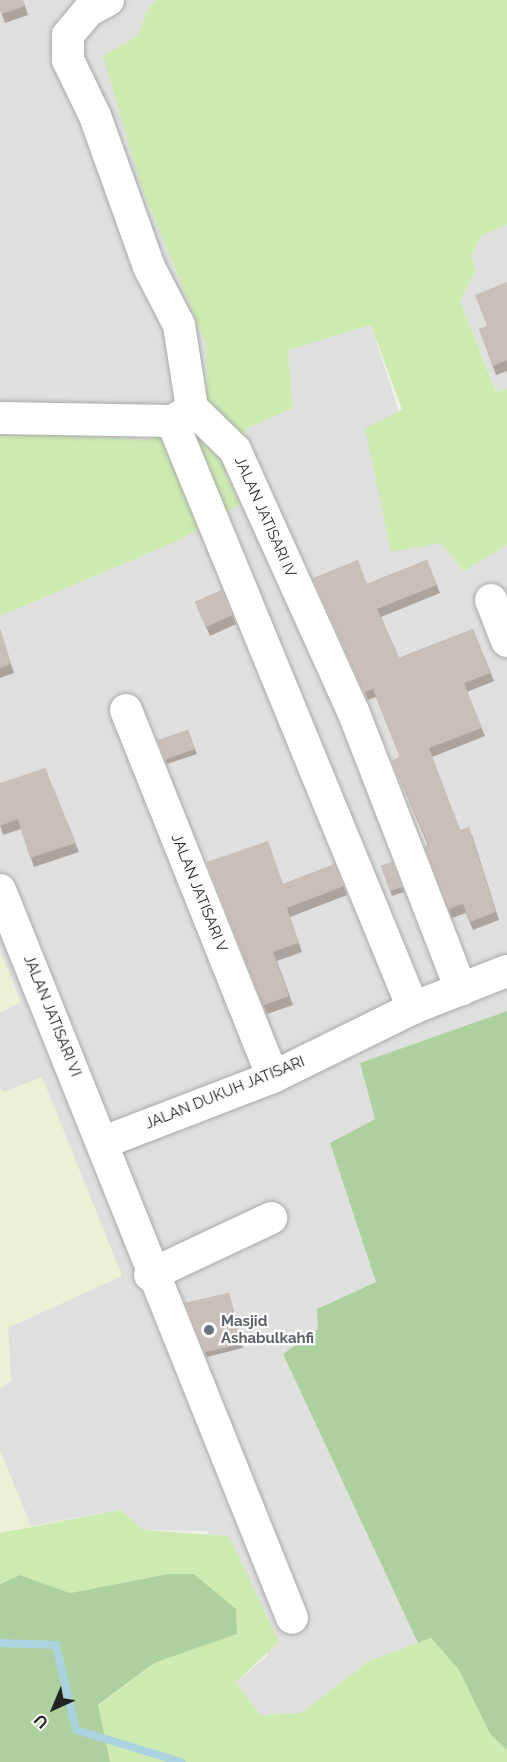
<!DOCTYPE html>
<html>
<head>
<meta charset="utf-8">
<style>
  body { margin:0 }
  #map { position:relative; width:507px; height:1762px; overflow:hidden; background:#f2efe9; font-family:Raleway,sans-serif }
  div>[style] { position:absolute }
  .residential>* { inset:0; background:#e0dfdf }
  .farmland>* { inset:0; background:#eef0d5 }
  .grass>* { inset:0; background:#cdebb0 }
  .forest>* { inset:0; background:#add19e }
  .stream>* { height:8px; margin:-4px; padding:0 4px; transform-origin:4px; border-radius:4px; background:#aad3df }
  .roads { filter:drop-shadow(0 0 2px #a9a9a9) drop-shadow(0 0 2px #a9a9a9) }
  .minor>* { height:32px; margin:-16px; padding:0 16px; transform-origin:16px; border-radius:16px; background:#fff }
  .wall>* { inset:0; background:#aba49e }
  .building>* { inset:0; background:#c7bfb8 }
  .dots>* { width:16px; height:16px; translate:-50% -50%; box-sizing:border-box; border:3px solid #fff; border-radius:50% }
  span { translate:-50% -50%; white-space:nowrap; text-align:center; line-height:1.15; -webkit-text-stroke:4.5px #fff; paint-order:stroke }
  .street-label { font-size:15px; color:#222 }
  .worship-label { font-size:15px; color:#5b616d; font-weight:700 }
  .left { translate:0 -50%; text-align:left }
  .north { position:absolute; left:24px; top:1678px; width:60px; height:60px; -webkit-text-stroke:4px #fff; paint-order:stroke; rotate:224deg; font-size:16px; font-weight:700; line-height:24px; text-align:center; color:#222 }
  .north::after { content:''; display:block; margin:auto; width:21px; height:27px; background:#222; clip-path:polygon(50% 0,100% 100%,50% 72%,0 100%) }
</style>
</head>
<body>
<div id="map">
  <div class="residential">
    <div style="clip-path:polygon(0 0,157px 0,147px 10px,140px 35px,142px 188px,206px 344px,207px 390px,147px 440px,0 432px)"></div>
    <div style="clip-path:polygon(507px 225px,507px 389px,497px 393px,460px 301px,476px 270px,471px 257px,481px 236px)"></div>
    <div style="clip-path:polygon(371px 325px,441px 543px,464px 571px,507px 545px,507px 1011px,360px 1063px,376px 1119px,331px 1143px,376px 1282px,317px 1309px,318px 1329px,283px 1354px,418px 1643px,369px 1661px,301px 1713px,260px 1715px,236px 1682px,268px 1655px,207px 1531px,144px 1530px,120px 1510px,31px 1526px,0 1451px,0 1388px,11px 1381px,8px 1328px,42px 1077px,3px 1093px,0 1087px,0 1013px,20px 1001px,0 951px,0 616px,180px 540px,240px 504px,225px 471px,247px 428px,293px 408px,288px 349px)"></div>
  </div>
  <div class="farmland">
    <div style="clip-path:polygon(0 951px,21px 1002px,0 1013px)"></div>
    <div style="clip-path:polygon(42px 1077px,122px 1276px,8px 1328px,11px 1381px,0 1388px,0 1087px,3px 1092px)"></div>
    <div style="clip-path:polygon(0 1451px,31px 1526px,0 1533px)"></div>
  </div>
  <div class="grass">
    <div style="clip-path:polygon(157px 0,507px 0,507px 225px,481px 236px,471px 257px,476px 270px,460px 301px,496px 392px,507px 389px,507px 545px,464px 571px,441px 543px,391px 552px,365px 428px,402px 410px,371px 325px,288px 350px,293px 408px,247px 428px,225px 471px,240px 504px,180px 540px,0 616px,0 432px,147px 440px,207px 390px,206px 344px,142px 188px,103px 56px,139px 35px,147px 10px)"></div>
    <div style="clip-path:polygon(120px 1510px,144px 1530px,229px 1536px,279px 1642px,236px 1682px,260px 1715px,301px 1713px,369px 1661px,431px 1638px,459px 1670px,490px 1734px,507px 1750px,507px 1762px,110px 1762px,98px 1706px,154px 1663px,237px 1634px,168px 1574px,70px 1593px,20px 1575px,0 1584px,0 1533px)"></div>
  </div>
  <div class="forest">
    <div style="clip-path:polygon(507px 1011px,507px 1750px,490px 1734px,459px 1670px,431px 1638px,418px 1643px,283px 1354px,318px 1329px,317px 1309px,376px 1282px,330px 1143px,375px 1119px,360px 1063px)"></div>
    <div style="clip-path:polygon(168px 1574px,194px 1574px,236px 1609px,237px 1634px,154px 1663px,98px 1705px,110px 1762px,0 1762px,0 1584px,20px 1575px,70px 1593px)"></div>
  </div>
  <div class="stream">
    <div style="left:0;top:1643px;width:56px;rotate:2deg"></div>
    <div style="left:56px;top:1645px;width:87px;rotate:76.8deg"></div>
    <div style="left:76px;top:1730px;width:110px;rotate:16.9deg"></div>
  </div>
  <div class="roads">
    <div class="minor">
      <div style="left:108px;top:0;width:21px;rotate:152deg"></div>
      <div style="left:89px;top:10px;width:33px;rotate:130deg"></div>
      <div style="left:68px;top:35px;width:25px;rotate:90deg"></div>
      <div style="left:68px;top:60px;width:62px;rotate:64.3deg"></div>
      <div style="left:95px;top:116px;width:160px;rotate:70.3deg"></div>
      <div style="left:149px;top:267px;width:65px;rotate:62.7deg"></div>
      <div style="left:179px;top:325px;width:84px;rotate:81.1deg"></div>
      <div style="left:192px;top:408px;width:60px;rotate:44.3deg"></div>
      <div style="left:235px;top:450px;width:286px;rotate:65.7deg"></div>
      <div style="left:353px;top:711px;width:299px;rotate:68.8deg"></div>
      <div style="left:0;top:418px;width:172px;rotate:1deg"></div>
      <div style="left:172px;top:421px;width:20px;rotate:-30deg"></div>
      <div style="left:172px;top:421px;width:635px;rotate:67.68deg"></div>
      <div style="left:491px;top:600px;width:44px;rotate:68.7deg"></div>
      <div style="left:126px;top:710px;width:395px;rotate:68.2deg"></div>
      <div style="left:0;top:890px;width:784px;rotate:68.14deg"></div>
      <div style="left:104px;top:1142px;width:181px;rotate:-21deg"></div>
      <div style="left:273px;top:1077px;width:156px;rotate:-26.2deg"></div>
      <div style="left:413px;top:1008px;width:101px;rotate:-21.5deg"></div>
      <div style="left:150px;top:1275px;width:134px;rotate:-25.2deg"></div>
    </div>
  </div>
  <div class="wall">
    <div style="clip-path:polygon(23px 0,28px 15px,5px 23px,0 9px)"></div>
    <div style="clip-path:polygon(507px 282px,507px 371px,496px 375px,479px 329px,487px 326px)"></div>
    <div style="clip-path:polygon(427px 560px,440px 593px,381px 617px,399px 658px,473px 629px,494px 681px,467px 692px,485px 736px,432px 757px,460px 830px,472px 835px,499px 920px,473px 930px,466px 913px,452px 918px,425px 846px,428px 845px,392px 761px,400px 757px,376px 697px,368px 700px,313px 578px,367px 584px)"></div>
    <div style="clip-path:polygon(222px 590px,236px 624px,210px 636px,195px 602px)"></div>
    <div style="clip-path:polygon(0 629px,14px 673px,0 678px)"></div>
    <div style="clip-path:polygon(188px 730px,197px 754px,167px 764px,158px 740px)"></div>
    <div style="clip-path:polygon(45px 768px,79px 852px,34px 867px,21px 829px,3px 835px,0 825px)"></div>
    <div style="clip-path:polygon(207px 862px,283px 884px,335px 864px,347px 895px,290px 917px,302px 952px,277px 961px,293px 1005px,267px 1014px)"></div>
    <div style="clip-path:polygon(392px 862px,404px 892px,392px 896px,381px 866px)"></div>
    <div style="clip-path:polygon(229px 1293px,243px 1348px,207px 1357px,185px 1303px)"></div>
  </div>
  <div class="building">
    <div style="clip-path:polygon(0 0,23px 0,25px 6px,2px 14px,0 10px)"></div>
    <div style="clip-path:polygon(507px 282px,507px 360px,493px 366px,479px 329px,487px 326px,475px 295px)"></div>
    <div style="clip-path:polygon(358px 560px,367px 584px,427px 560px,437px 585px,377px 609px,399px 658px,473px 629px,490px 673px,464px 683px,482px 728px,429px 748px,460px 830px,469px 827px,496px 912px,470px 922px,463px 904px,449px 909px,425px 846px,429px 845px,392px 761px,400px 757px,373px 689px,365px 692px,313px 578px)"></div>
    <div style="clip-path:polygon(222px 590px,233px 615px,206px 627px,195px 602px)"></div>
    <div style="clip-path:polygon(0 629px,11px 664px,0 668px)"></div>
    <div style="clip-path:polygon(188px 730px,195px 749px,165px 760px,158px 740px)"></div>
    <div style="clip-path:polygon(45px 768px,76px 843px,30px 858px,18px 819px,0 826px,0 783px)"></div>
    <div style="clip-path:polygon(268px 841px,283px 884px,335px 864px,344px 886px,287px 908px,299px 943px,273px 952px,289px 996px,264px 1005px,207px 862px)"></div>
    <div style="clip-path:polygon(392px 862px,402px 887px,390px 891px,381px 866px)"></div>
    <div style="clip-path:polygon(229px 1293px,241px 1344px,205px 1352px,185px 1303px)"></div>
  </div>
  <div class="dots">
    <div style="left:209px;top:1330px;background:#6b7280"></div>
  </div>
  <div class="street-label">
    <span style="left:265px;top:517px;rotate:66deg">JALAN JATISARI IV</span>
    <span style="left:199px;top:893px;rotate:68deg">JALAN JATISARI V</span>
    <span style="left:52px;top:1016px;rotate:68deg">JALAN JATISARI VI</span>
    <span style="left:225px;top:1093px;rotate:-22deg">JALAN DUKUH JATISARI</span>
  </div>
  <div class="worship-label">
    <span class="left" style="left:221px;top:1330px">Masjid<br>Ashabulkahfi</span>
  </div>
  <div class="north">U</div>
</div>
</body>
</html>
